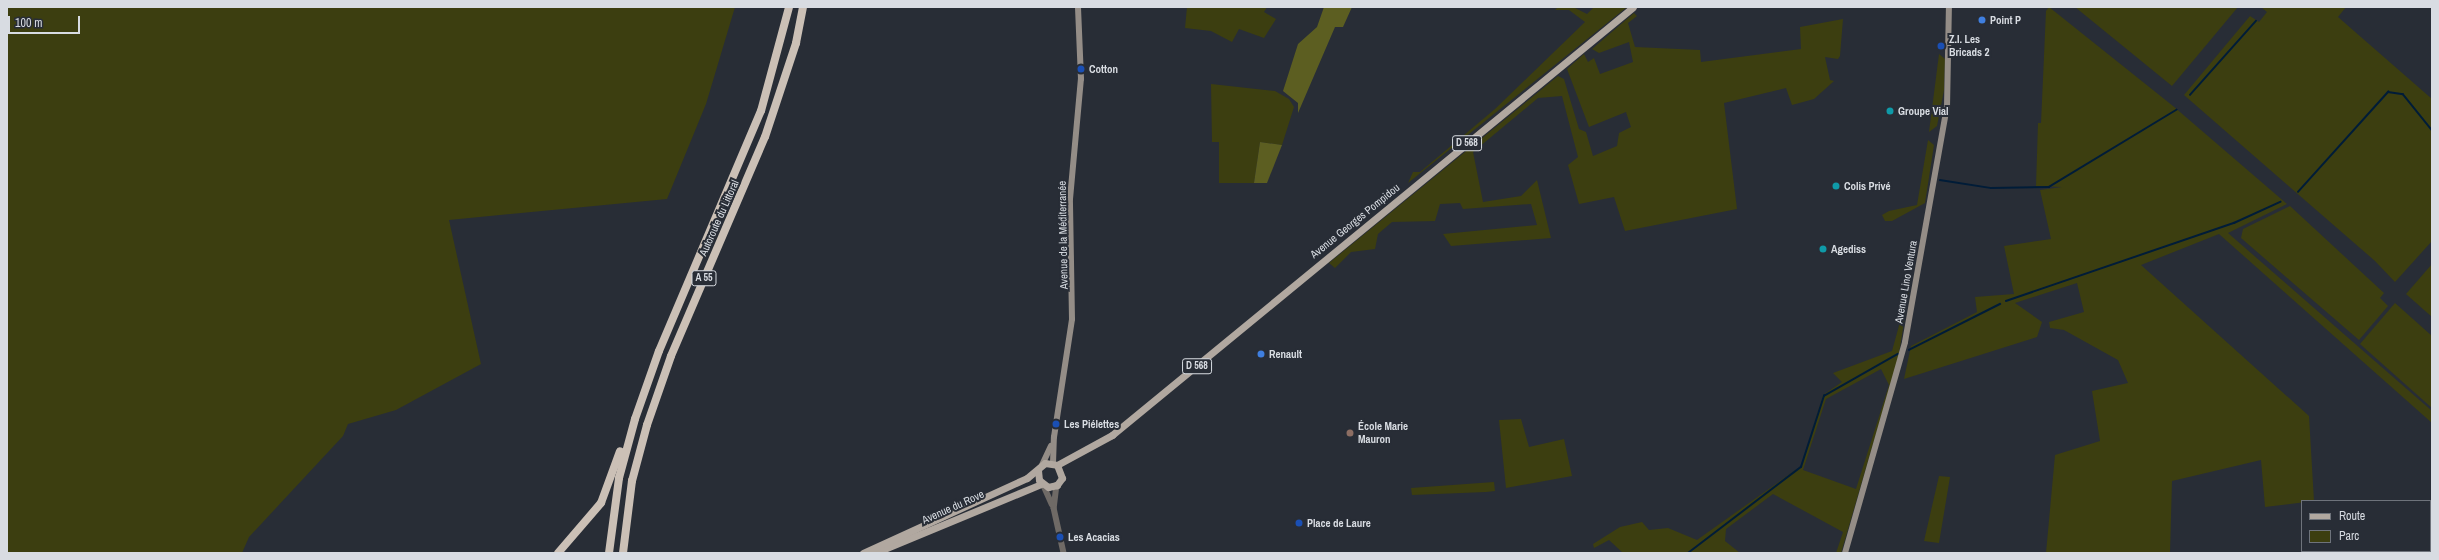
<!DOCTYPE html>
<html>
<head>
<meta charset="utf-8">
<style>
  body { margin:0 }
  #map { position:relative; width:2439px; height:560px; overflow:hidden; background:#282d36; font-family:"Archivo Narrow",sans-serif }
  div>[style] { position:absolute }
  .green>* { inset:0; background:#3c3e10 }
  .forest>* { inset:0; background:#5c5e21 }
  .stream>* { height:1.5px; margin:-0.75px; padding:0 0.75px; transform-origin:0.75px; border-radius:0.75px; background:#001c38 }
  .tertiary>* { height:5.5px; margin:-2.75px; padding:0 2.75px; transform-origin:2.75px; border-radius:2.75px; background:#6f6a66 }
  .secondary>* { height:6px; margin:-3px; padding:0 3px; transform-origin:3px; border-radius:3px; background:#948d87 }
  .primary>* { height:7px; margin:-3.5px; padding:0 3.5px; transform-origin:3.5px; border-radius:3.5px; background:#b1a8a0 }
  .motorway>* { height:8px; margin:-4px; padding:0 4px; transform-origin:4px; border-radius:4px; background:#cbc0b6 }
  .dots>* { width:11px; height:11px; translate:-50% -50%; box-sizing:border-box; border:2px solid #282d36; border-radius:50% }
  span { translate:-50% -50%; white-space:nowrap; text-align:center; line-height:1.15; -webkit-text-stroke:4px #282d36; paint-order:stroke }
  .shield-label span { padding:1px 3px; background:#282d36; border:1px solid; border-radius:3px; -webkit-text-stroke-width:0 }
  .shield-label { font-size:10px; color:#d8dce2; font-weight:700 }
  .poi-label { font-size:11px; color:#d8dce2; font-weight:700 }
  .left { translate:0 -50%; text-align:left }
  .street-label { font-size:11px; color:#d8dce2 }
  .frame { position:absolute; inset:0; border:8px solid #d8dce2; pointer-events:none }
  .legend { position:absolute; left:2301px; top:500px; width:130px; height:52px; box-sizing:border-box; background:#282d36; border:1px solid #6e737b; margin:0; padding:5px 7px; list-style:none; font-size:12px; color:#d8dce2 }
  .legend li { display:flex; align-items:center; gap:8px; height:20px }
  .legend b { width:20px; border:1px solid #6e737b }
  .scale { position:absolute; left:8px; top:16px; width:72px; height:18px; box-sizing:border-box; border:2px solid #d8dce2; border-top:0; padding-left:5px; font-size:12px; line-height:14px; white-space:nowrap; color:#d8dce2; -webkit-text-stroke:3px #282d36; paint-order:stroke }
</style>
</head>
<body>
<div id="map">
  <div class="green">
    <div style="clip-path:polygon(7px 7px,735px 7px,706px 104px,667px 199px,449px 220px,481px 364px,396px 410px,348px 424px,343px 436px,249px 537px,242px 553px,7px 553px)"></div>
    <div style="clip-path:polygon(1187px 7px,1267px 7px,1264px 12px,1276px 19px,1264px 38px,1239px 29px,1232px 42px,1211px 31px,1185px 28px)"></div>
    <div style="clip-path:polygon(1558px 7px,1573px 7px,1587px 14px,1594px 7px,1627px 7px,1408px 183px,1413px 172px,1420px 172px,1495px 109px,1585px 22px,1569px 10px,1555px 10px)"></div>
    <div style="clip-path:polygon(2049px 7px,2173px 106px,2287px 204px,2228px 233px,2432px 411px,2432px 423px,2219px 234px,2141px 265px,2309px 416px,2314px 501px,2265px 507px,2261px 460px,2172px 481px,2170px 553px,2046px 553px,2055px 455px,2100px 441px,2092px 391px,2128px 383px,2118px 360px,2064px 330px,2050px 328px,2049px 322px,2084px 312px,2077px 283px,2015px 303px,2042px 322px,2037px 337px,1904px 379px,1911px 346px,1977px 312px,1975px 297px,2014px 294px,2004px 246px,2051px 239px,2040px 190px,2062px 187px,2036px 186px,2038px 123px,2041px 123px,2046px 11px)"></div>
    <div style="clip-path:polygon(2075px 7px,2238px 7px,2172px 86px)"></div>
    <div style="clip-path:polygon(2261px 7px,2346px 7px,2338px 17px,2432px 99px,2432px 241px,2395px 282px,2375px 261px,2184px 95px,2250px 16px,2259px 22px,2267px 12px)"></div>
    <div style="clip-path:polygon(1634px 13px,1637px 16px,1628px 23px,1635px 47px,1700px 50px,1701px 62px,1801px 49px,1800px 27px,1843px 19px,1840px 56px,1838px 59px,1825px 57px,1830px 80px,1834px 81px,1814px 99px,1792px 105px,1786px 88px,1724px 103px,1737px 209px,1625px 231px,1614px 197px,1579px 204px,1568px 165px,1578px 157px,1562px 96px,1538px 98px,1473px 152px,1483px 202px,1521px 196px,1537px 180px,1551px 238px,1451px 246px,1443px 234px,1537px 225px,1531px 204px,1463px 209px,1460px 203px,1440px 204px,1435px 221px,1392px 222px,1378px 234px,1375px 249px,1351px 252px,1335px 268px,1329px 263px,1558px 76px,1564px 79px,1579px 129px,1586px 132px,1593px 156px,1617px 146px,1619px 133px,1631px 127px,1626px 112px,1589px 127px,1567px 69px,1584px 54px,1588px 62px,1594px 58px,1600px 74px,1633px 62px,1629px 42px,1599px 53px,1592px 49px)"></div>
    <div style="clip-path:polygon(1939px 54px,1945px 59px,1944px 90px,1937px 126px,1929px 132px)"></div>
    <div style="clip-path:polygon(1211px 84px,1275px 91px,1289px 99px,1294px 107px,1282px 145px,1260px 142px,1254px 183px,1219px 183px,1219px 142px,1212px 142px)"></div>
    <div style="clip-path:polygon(1928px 140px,1934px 145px,1925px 203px,1892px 221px,1885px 221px,1882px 215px,1889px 211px,1917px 205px)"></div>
    <div style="clip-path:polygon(2290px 206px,2384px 293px,2380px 298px,2388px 306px,2359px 340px,2241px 238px,2243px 229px)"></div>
    <div style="clip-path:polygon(2432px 264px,2432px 317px,2406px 294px)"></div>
    <div style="clip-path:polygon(evenodd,1910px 286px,1898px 359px,1841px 553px,1836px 553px,1843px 532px,1773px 494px,1726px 529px,1725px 541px,1740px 553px,1623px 553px,1609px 540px,1594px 548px,1593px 544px,1620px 527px,1642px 522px,1649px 530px,1668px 528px,1697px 540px,1801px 466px,1823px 395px,1842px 382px,1833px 373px,1892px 351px,1910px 286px,1881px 369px,1889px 385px,1856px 489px,1803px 470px,1826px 399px,1881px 369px)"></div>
    <div style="clip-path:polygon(2395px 303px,2432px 336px,2432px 408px,2360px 344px)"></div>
    <div style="clip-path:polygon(1521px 419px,1529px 447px,1564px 439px,1572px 476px,1506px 488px,1499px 420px)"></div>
    <div style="clip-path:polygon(1939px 476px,1950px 477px,1939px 543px,1924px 541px)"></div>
    <div style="clip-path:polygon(1494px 482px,1495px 491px,1486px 492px,1412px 495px,1411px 488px)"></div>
  </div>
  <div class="forest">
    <div style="clip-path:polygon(1324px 7px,1352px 7px,1343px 27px,1335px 27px,1298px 113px,1298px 103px,1283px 91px,1298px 44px,1317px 27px)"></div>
    <div style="clip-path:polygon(1260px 142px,1282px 145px,1267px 183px,1254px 183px)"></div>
  </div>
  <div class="stream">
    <div style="left:2190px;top:95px;width:99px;rotate:-48.3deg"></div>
    <div style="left:1940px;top:180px;width:52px;rotate:8.9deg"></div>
    <div style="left:1991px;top:188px;width:58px;rotate:-1deg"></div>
    <div style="left:2049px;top:187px;width:149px;rotate:-31.2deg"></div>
    <div style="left:2298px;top:192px;width:135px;rotate:-48deg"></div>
    <div style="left:2388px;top:92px;width:15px;rotate:8deg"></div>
    <div style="left:2403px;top:94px;width:46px;rotate:51.1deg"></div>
    <div style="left:2006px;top:301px;width:241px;rotate:-18.9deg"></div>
    <div style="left:2234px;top:223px;width:51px;rotate:-24.5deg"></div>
    <div style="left:1909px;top:350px;width:102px;rotate:-26.8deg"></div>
    <div style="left:1688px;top:553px;width:142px;rotate:-37.3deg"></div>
    <div style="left:1801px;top:467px;width:75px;rotate:-72.1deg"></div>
    <div style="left:1824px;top:396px;width:85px;rotate:-29.6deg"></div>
  </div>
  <div class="tertiary">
    <div style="left:1057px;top:485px;width:23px;rotate:97deg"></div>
    <div style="left:1054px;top:508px;width:46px;rotate:77.5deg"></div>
    <div style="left:1044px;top:486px;width:20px;rotate:66deg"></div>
  </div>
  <div class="secondary">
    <div style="left:1053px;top:463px;width:26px;rotate:-88deg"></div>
    <div style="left:1054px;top:437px;width:119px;rotate:-81.3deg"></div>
    <div style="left:1072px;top:319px;width:120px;rotate:-91deg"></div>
    <div style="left:1070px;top:199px;width:121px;rotate:-84.8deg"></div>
    <div style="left:1081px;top:79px;width:72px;rotate:-92.4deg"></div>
    <div style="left:1042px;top:465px;width:21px;rotate:-65deg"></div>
    <div style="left:1845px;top:553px;width:219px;rotate:-74.1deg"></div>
    <div style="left:1905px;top:342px;width:239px;rotate:-79.9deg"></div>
    <div style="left:1947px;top:107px;width:100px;rotate:-88.9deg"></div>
  </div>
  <div class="primary">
    <div style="left:1057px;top:465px;width:63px;rotate:-28.6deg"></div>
    <div style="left:1112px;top:435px;width:674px;rotate:-39.4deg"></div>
    <div style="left:877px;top:552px;width:178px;rotate:-22.5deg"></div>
    <div style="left:863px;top:553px;width:180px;rotate:-24.6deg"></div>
    <div style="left:1027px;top:478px;width:23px;rotate:-40deg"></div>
    <div style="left:1045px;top:463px;width:12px;rotate:9deg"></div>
    <div style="left:1057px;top:465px;width:14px;rotate:69deg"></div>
    <div style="left:1062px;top:478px;width:9px;rotate:126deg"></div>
    <div style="left:1057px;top:485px;width:9px;rotate:167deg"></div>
    <div style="left:1048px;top:487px;width:11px;rotate:-142deg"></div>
    <div style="left:1039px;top:480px;width:9px;rotate:-96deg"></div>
  </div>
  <div class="motorway">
    <div style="left:558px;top:553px;width:66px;rotate:-49.3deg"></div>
    <div style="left:601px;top:503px;width:55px;rotate:-69.9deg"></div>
    <div style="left:609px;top:553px;width:76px;rotate:-82.4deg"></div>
    <div style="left:619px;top:478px;width:61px;rotate:-74.8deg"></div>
    <div style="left:635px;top:419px;width:72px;rotate:-70.6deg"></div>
    <div style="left:659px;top:351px;width:261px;rotate:-67deg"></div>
    <div style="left:761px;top:111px;width:108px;rotate:-74.9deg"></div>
    <div style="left:623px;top:553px;width:73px;rotate:-82.9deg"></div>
    <div style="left:632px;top:481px;width:58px;rotate:-75deg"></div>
    <div style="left:647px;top:425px;width:73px;rotate:-70.8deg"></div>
    <div style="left:671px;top:356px;width:238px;rotate:-66.8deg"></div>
    <div style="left:765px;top:137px;width:99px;rotate:-71.7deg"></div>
    <div style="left:796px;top:43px;width:37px;rotate:-79deg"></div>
  </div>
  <div class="dots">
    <div style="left:1982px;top:20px;background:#3f7fe0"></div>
    <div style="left:1941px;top:46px;background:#1a4fb4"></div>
    <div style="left:1081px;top:69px;background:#1a4fb4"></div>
    <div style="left:1890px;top:111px;background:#0f9aa8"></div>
    <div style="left:1836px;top:186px;background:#0f9aa8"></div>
    <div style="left:1823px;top:249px;background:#0f9aa8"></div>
    <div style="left:1261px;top:354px;background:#3f7fe0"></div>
    <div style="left:1056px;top:424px;background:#1a4fb4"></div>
    <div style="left:1350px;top:433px;background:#8d6e63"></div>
    <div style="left:1299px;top:523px;background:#1a4fb4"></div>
    <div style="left:1060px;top:537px;background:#1a4fb4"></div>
  </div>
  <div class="shield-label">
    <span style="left:1467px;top:143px">D 568</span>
    <span style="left:704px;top:278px">A 55</span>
    <span style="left:1197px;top:366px">D 568</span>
  </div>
  <div class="poi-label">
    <span class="left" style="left:1990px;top:20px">Point P</span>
    <span class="left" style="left:1949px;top:46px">Z.I. Les<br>Bricads 2</span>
    <span class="left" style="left:1089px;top:69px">Cotton</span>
    <span class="left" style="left:1898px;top:111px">Groupe Vial</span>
    <span class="left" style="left:1844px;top:186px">Colis Privé</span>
    <span class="left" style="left:1831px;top:249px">Agediss</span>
    <span class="left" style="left:1269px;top:354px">Renault</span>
    <span class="left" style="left:1064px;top:424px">Les Piélettes</span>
    <span class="left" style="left:1358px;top:433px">École Marie<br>Mauron</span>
    <span class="left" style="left:1307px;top:523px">Place de Laure</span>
    <span class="left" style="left:1068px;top:537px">Les Acacias</span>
  </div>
  <div class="street-label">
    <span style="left:719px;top:218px;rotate:-66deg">Autoroute du Littoral</span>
    <span style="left:1355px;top:221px;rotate:-39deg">Avenue Georges Pompidou</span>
    <span style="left:1063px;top:235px;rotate:-91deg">Avenue de la Méditerranée</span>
    <span style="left:1906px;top:282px;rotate:-80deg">Avenue Lino Ventura</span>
    <span style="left:953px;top:507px;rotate:-24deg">Avenue du Rove</span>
  </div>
  <div class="frame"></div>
  <ul class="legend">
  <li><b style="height:5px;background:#b1a8a0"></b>Route</li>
  <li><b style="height:11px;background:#3c3e10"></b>Parc</li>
  </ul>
  <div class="scale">100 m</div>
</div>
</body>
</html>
